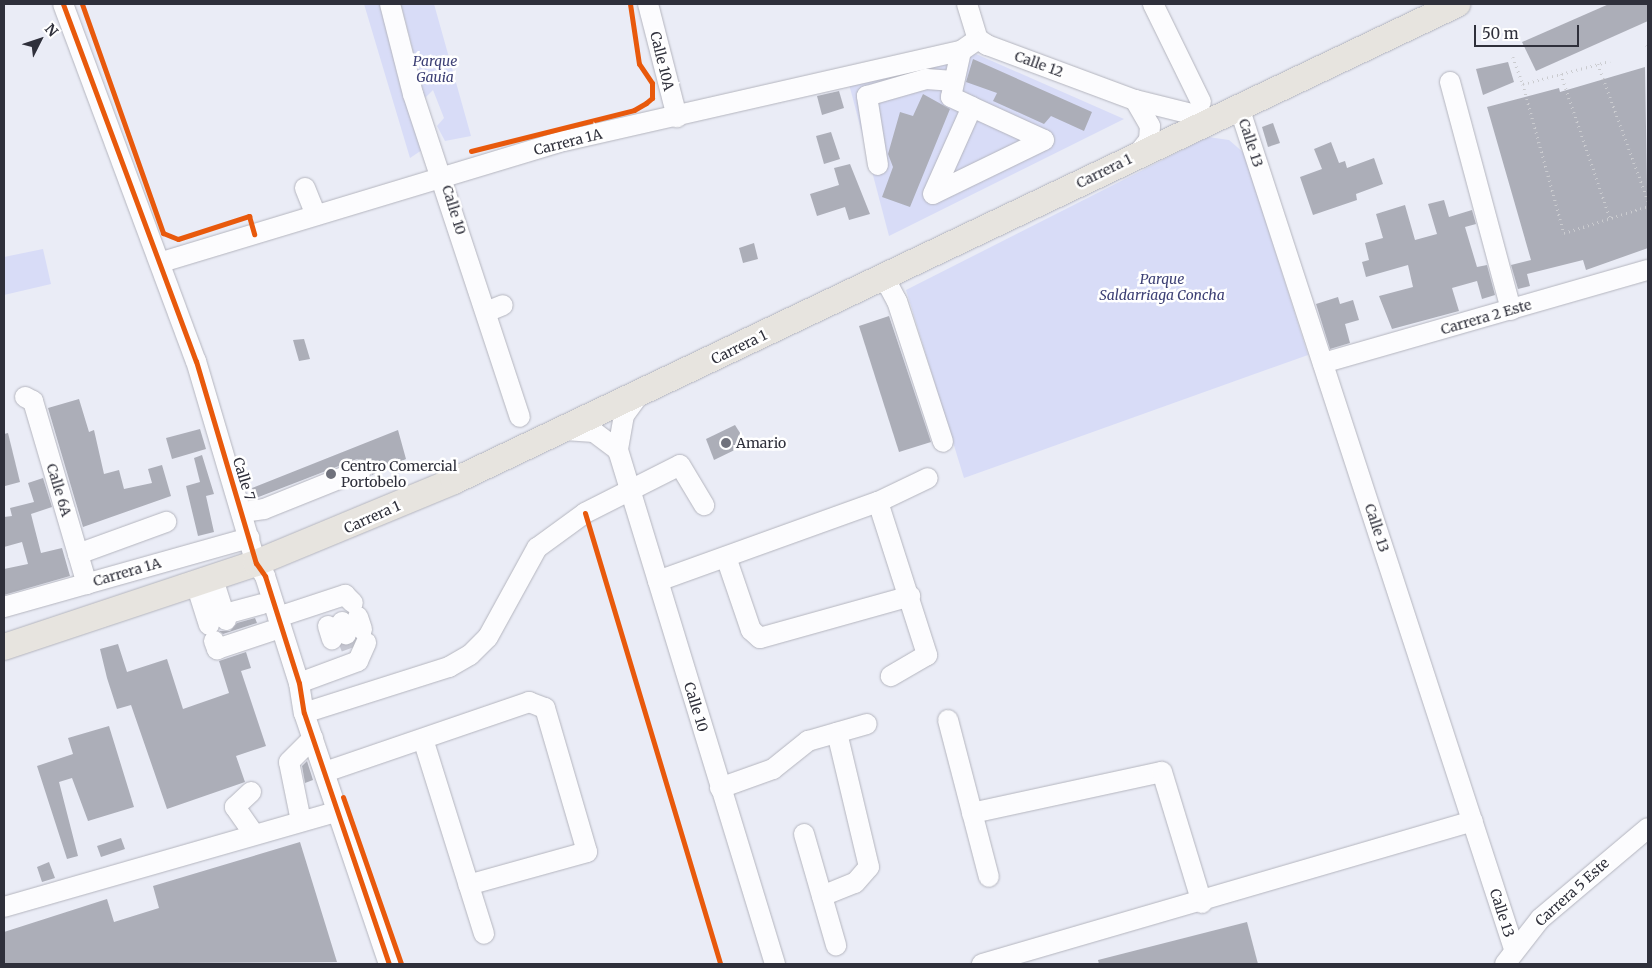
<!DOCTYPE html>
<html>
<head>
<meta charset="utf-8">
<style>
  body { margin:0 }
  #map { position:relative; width:1652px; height:968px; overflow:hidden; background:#eaecf6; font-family:Merriweather,serif }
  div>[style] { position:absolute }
  .green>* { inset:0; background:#d8dcf7 }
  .building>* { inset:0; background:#acaeb8 }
  .minor-tunnel>* { height:20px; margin-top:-10px; transform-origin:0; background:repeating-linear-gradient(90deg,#c5c6d1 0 20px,transparent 0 30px) }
  .path>* { height:2.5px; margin-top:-1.25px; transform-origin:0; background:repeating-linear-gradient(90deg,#cacbcf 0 1px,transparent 0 5px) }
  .roads { filter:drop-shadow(0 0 1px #b4b5be) drop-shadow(0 0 1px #b4b5be) }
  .minor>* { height:20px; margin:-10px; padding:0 10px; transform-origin:10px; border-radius:10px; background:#fcfcfe }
  .major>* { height:26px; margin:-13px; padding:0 13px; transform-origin:13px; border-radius:13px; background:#e7e4df }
  .cycleway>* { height:5px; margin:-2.5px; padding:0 2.5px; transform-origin:2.5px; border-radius:2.5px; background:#e8590c }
  .dots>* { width:14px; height:14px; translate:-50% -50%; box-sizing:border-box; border:2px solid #fff; border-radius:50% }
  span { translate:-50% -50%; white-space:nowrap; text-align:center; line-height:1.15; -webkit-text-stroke:5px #fff; paint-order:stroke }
  .park-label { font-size:14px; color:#3d4075; font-style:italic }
  .street-label { font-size:14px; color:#2f303b }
  .poi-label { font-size:14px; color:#2f303b }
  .left { translate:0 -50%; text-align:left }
  .frame { position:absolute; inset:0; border:5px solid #2f303b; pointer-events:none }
  .north { position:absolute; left:15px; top:15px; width:50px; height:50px; -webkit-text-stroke:4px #fff; paint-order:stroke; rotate:49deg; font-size:14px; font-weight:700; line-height:20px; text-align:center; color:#2f303b }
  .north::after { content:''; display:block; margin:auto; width:18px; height:22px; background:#2f303b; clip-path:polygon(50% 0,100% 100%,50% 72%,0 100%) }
  .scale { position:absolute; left:1474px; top:25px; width:105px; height:22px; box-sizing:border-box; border:2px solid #2f303b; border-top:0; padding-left:6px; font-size:15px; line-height:18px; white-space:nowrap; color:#2f303b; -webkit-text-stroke:4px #fff; paint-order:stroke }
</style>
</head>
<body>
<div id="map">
  <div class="green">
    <div style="clip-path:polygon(364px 4px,381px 4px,422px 150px,410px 158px)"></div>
    <div style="clip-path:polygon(401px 4px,434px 4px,471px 136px,445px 141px,437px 126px,444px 118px,433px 90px,425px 98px)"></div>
    <div style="clip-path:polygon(976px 54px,1124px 119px,889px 236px,849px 84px)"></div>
    <div style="clip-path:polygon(1208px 137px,1229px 140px,1244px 153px,1308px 355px,964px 478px,906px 290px)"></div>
    <div style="clip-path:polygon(43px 249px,51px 284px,4px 295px,4px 257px)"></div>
  </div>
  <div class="building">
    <div style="clip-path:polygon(1609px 4px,1648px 4px,1648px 21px,1536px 71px,1522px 42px)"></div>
    <div style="clip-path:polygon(973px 59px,1092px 112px,1084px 131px,1051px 116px,1044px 124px,993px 101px,997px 93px,966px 82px)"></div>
    <div style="clip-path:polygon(1508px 62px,1514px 82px,1483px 95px,1476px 69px)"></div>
    <div style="clip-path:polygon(1645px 67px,1648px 248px,1586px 270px,1583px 260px,1527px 274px,1530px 286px,1518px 289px,1511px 265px,1531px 260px,1487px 107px,1559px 88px,1560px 92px)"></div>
    <div style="clip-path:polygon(839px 91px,844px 108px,822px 115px,817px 96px)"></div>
    <div style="clip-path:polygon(923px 94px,950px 109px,910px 207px,882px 197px,893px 167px,888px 154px,900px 112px,913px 116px)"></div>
    <div style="clip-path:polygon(1273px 123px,1280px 143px,1268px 147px,1262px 127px)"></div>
    <div style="clip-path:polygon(831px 132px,840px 159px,824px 164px,816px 136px)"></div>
    <div style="clip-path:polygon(1331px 142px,1339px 163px,1345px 161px,1347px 168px,1374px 158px,1383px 184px,1356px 194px,1357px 200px,1313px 215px,1300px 177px,1322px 169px,1314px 149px)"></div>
    <div style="clip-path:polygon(850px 164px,870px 214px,849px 220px,845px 207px,817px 216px,810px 194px,839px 185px,834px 168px)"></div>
    <div style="clip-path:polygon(1444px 200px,1449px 217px,1472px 210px,1476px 224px,1465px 227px,1477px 267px,1487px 265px,1495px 295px,1482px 299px,1477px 281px,1452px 288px,1459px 311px,1392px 329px,1379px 296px,1413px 287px,1408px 265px,1366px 277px,1362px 262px,1369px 260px,1365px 243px,1383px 238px,1376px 214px,1405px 205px,1415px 240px,1437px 234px,1428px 204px)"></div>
    <div style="clip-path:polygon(754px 243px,758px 259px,743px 263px,739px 248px)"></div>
    <div style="clip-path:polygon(1338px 297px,1340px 304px,1353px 300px,1359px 320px,1345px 324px,1350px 343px,1330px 349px,1316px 304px)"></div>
    <div style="clip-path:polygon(889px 316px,931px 442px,899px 452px,859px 326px)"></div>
    <div style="clip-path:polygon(304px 339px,310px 359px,299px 361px,293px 340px)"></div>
    <div style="clip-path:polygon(79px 399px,89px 432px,94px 430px,104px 474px,119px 470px,124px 489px,152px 483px,148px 469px,162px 465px,171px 496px,83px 527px,48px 408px)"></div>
    <div style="clip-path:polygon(735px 425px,747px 444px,714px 460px,706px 439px)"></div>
    <div style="clip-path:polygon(200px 429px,206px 449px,172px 459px,166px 438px)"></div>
    <div style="clip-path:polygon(398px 430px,406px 459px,372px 475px,369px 461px,357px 459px,256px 498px,252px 488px)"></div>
    <div style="clip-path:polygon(8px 433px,20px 482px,5px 486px,4px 434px)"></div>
    <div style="clip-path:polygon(202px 455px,214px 494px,206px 496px,214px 532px,198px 536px,186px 486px,200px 482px,194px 458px)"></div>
    <div style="clip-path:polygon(43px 478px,52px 507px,31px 514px,34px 526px,41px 553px,62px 548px,70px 576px,4px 595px,4px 569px,28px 564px,22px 542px,4px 547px,4px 517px,12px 516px,10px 508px,34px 502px,28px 483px)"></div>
    <div style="clip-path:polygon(255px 618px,257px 623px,223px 634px,219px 631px,230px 631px,237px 623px)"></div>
    <div style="clip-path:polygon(118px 644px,127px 672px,167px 659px,183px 709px,229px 693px,219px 661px,246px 652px,251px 668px,241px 671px,266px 746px,236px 756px,245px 782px,167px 809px,131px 705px,117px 709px,107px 678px,100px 649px)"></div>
    <div style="clip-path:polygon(109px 726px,134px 807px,88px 821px,72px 778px,59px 782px,78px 856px,67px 859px,37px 766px,73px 754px,68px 738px)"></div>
    <div style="clip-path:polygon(307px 761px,313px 780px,305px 783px,302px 766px)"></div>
    <div style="clip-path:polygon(121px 838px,125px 849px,101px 857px,97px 846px)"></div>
    <div style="clip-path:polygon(300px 842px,337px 962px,4px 964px,4px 932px,107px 899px,114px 922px,159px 908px,153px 886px)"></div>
    <div style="clip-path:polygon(49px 862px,55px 878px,42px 882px,37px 867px)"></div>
    <div style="clip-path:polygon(1247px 922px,1258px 964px,1099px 964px,1098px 960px)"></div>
  </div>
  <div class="minor-tunnel">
    <div style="left:346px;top:634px;width:15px;rotate:70deg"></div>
  </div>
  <div class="path">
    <div style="left:1647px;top:45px;width:4px;rotate:76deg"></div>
    <div style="left:1513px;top:57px;width:29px;rotate:70deg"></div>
    <div style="left:1523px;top:84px;width:90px;rotate:-14.8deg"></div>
    <div style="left:1598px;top:64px;width:146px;rotate:69.9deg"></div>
    <div style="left:1561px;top:74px;width:152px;rotate:71.2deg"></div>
    <div style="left:1523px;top:84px;width:155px;rotate:74.6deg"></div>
    <div style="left:1564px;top:233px;width:88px;rotate:-17.8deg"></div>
  </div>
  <div class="roads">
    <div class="minor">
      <div style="left:63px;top:4px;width:381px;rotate:69.6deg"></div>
      <div style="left:196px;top:361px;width:211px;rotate:73.5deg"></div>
      <div style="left:256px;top:563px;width:16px;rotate:55deg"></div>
      <div style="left:265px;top:576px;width:112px;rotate:72.4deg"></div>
      <div style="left:299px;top:683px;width:30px;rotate:81deg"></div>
      <div style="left:304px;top:713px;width:265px;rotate:71.3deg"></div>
      <div style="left:390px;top:4px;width:93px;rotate:75.7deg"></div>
      <div style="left:413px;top:94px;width:340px;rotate:71.7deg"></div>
      <div style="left:648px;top:4px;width:117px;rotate:75.6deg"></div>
      <div style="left:967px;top:4px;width:37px;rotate:73deg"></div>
      <div style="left:978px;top:39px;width:11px;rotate:34deg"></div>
      <div style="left:987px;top:45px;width:158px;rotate:20.4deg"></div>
      <div style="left:1135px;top:100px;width:79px;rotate:13.9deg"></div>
      <div style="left:1153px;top:4px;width:109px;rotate:63.9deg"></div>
      <div style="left:961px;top:51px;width:47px;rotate:102.3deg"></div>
      <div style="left:951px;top:97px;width:23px;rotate:25deg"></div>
      <div style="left:972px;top:107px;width:79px;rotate:24.6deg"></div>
      <div style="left:1044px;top:140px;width:123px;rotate:154.1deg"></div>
      <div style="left:933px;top:194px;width:95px;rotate:-65.9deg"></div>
      <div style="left:1450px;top:82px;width:236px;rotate:75deg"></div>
      <div style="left:1135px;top:100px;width:30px;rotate:60deg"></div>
      <div style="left:1150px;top:126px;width:14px;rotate:94deg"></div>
      <div style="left:1149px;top:140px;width:19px;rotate:129deg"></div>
      <div style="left:1239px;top:107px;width:886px;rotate:71.91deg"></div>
      <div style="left:878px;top:165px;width:70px;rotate:-99.1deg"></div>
      <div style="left:867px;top:96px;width:61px;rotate:-16.1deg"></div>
      <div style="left:926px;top:79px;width:28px;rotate:4deg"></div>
      <div style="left:305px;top:188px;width:29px;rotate:68deg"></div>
      <div style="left:162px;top:262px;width:420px;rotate:-16.8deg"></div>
      <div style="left:564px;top:141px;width:407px;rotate:-12.8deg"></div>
      <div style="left:961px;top:51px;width:21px;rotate:-35deg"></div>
      <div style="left:884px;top:277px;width:27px;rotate:62deg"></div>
      <div style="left:897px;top:301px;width:148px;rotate:71.9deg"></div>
      <div style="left:486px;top:312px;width:18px;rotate:-22deg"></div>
      <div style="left:1323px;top:363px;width:338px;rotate:-16deg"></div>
      <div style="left:638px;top:396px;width:24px;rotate:126deg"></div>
      <div style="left:624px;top:415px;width:36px;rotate:100deg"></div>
      <div style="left:618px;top:450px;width:537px;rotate:73.01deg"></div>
      <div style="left:25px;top:397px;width:9px;rotate:27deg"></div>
      <div style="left:33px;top:401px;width:191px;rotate:73.6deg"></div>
      <div style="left:565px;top:430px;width:29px;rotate:4deg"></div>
      <div style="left:594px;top:432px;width:30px;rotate:37deg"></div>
      <div style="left:878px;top:502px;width:161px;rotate:72.2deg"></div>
      <div style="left:927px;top:655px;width:42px;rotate:149.7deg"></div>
      <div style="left:243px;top:512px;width:21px;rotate:-8deg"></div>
      <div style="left:264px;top:509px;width:105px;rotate:-21.9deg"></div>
      <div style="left:78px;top:554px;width:94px;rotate:-20deg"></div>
      <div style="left:727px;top:560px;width:74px;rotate:71.1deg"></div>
      <div style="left:751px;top:630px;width:12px;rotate:42deg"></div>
      <div style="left:760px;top:638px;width:156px;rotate:-15.6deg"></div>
      <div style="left:213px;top:579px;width:43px;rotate:72.4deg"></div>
      <div style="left:658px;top:581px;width:234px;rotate:-19.8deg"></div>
      <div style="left:878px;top:502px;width:55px;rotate:-25.6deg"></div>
      <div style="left:196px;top:584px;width:43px;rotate:72.4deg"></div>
      <div style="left:4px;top:607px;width:255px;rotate:-15.7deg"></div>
      <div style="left:225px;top:614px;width:38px;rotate:-15deg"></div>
      <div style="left:278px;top:617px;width:71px;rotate:-18.2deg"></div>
      <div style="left:345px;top:595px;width:11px;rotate:45deg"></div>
      <div style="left:358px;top:617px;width:13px;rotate:72deg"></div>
      <div style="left:342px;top:622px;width:13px;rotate:72deg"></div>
      <div style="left:328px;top:626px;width:14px;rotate:73deg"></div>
      <div style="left:214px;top:641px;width:9px;rotate:69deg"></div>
      <div style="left:217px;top:649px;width:57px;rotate:-18.4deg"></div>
      <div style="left:299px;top:683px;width:63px;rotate:-20.4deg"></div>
      <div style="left:358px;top:661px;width:20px;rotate:-66deg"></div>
      <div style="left:304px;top:713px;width:152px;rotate:-17.6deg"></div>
      <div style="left:449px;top:667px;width:24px;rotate:-30deg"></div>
      <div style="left:470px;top:655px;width:25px;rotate:-45deg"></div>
      <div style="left:488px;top:637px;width:102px;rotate:-61.2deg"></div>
      <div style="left:537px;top:548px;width:59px;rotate:-36.1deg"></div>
      <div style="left:585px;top:513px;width:106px;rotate:-26.8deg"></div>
      <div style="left:680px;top:465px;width:47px;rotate:59deg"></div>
      <div style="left:948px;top:720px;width:162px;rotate:75.4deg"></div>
      <div style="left:423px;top:739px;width:204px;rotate:72.6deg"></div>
      <div style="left:325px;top:772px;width:216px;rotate:-18.9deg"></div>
      <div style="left:529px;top:702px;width:17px;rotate:21deg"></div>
      <div style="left:545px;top:708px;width:150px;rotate:73.7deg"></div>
      <div style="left:587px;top:852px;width:123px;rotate:164.5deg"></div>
      <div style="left:720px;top:788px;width:56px;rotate:-19.7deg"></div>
      <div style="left:773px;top:769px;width:45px;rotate:-38.7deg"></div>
      <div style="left:808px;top:741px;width:61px;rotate:-16.1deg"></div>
      <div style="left:251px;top:792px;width:22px;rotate:137deg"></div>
      <div style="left:235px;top:807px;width:32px;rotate:55deg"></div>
      <div style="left:972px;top:813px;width:194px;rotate:-12.2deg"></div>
      <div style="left:1162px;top:772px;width:137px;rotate:73deg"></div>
      <div style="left:301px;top:821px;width:60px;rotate:-101.5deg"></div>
      <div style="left:289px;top:762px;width:34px;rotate:-45deg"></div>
      <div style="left:804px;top:834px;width:116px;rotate:73.9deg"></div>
      <div style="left:822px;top:896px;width:35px;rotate:-22deg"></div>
      <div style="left:855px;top:883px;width:21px;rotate:-49deg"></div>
      <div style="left:869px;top:867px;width:138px;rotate:-103.4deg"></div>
      <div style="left:4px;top:907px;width:348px;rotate:-16deg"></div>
      <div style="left:982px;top:964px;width:511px;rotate:-16.24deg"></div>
      <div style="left:1505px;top:964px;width:57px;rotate:-52.1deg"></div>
      <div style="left:1540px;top:919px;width:141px;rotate:-40.1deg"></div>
    </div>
    <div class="major">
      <div style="left:4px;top:647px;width:266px;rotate:-18.4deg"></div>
      <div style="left:256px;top:563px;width:214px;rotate:-22.5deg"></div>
      <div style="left:454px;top:481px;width:1111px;rotate:-25.43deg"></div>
    </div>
  </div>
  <div class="cycleway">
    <div style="left:63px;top:4px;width:381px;rotate:69.6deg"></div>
    <div style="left:196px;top:361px;width:211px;rotate:73.5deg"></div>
    <div style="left:256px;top:563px;width:16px;rotate:55deg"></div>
    <div style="left:265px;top:576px;width:112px;rotate:72.4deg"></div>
    <div style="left:299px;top:683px;width:30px;rotate:81deg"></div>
    <div style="left:304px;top:713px;width:265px;rotate:71.3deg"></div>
    <div style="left:82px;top:4px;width:243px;rotate:70.5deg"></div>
    <div style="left:163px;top:233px;width:16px;rotate:22deg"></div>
    <div style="left:178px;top:239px;width:75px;rotate:-17.9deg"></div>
    <div style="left:249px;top:216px;width:19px;rotate:74deg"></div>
    <div style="left:471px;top:151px;width:168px;rotate:-14.1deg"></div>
    <div style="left:634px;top:110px;width:14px;rotate:-30deg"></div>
    <div style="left:646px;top:103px;width:8px;rotate:-40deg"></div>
    <div style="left:652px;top:98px;width:15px;rotate:-90deg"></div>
    <div style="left:652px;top:83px;width:23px;rotate:-124deg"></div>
    <div style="left:639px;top:64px;width:61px;rotate:-98.5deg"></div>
    <div style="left:585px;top:513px;width:471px;rotate:73.3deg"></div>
    <div style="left:343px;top:797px;width:177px;rotate:70.8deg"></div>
  </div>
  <div class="dots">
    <div style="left:726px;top:443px;background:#70727c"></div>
    <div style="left:331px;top:474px;background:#70727c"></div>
  </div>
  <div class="park-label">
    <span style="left:435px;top:69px">Parque<br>Gauia</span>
    <span style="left:1162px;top:287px">Parque<br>Saldarriaga Concha</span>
  </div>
  <div class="street-label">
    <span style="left:662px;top:61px;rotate:76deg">Calle 10A</span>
    <span style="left:1039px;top:64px;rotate:20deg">Calle 12</span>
    <span style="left:568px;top:142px;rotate:-14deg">Carrera 1A</span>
    <span style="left:1251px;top:143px;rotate:72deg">Calle 13</span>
    <span style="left:1104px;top:171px;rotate:-26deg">Carrera 1</span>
    <span style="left:454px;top:210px;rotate:73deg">Calle 10</span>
    <span style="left:1486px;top:317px;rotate:-16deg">Carrera 2 Este</span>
    <span style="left:739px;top:347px;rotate:-26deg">Carrera 1</span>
    <span style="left:244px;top:479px;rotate:73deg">Calle 7</span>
    <span style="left:59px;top:490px;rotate:73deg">Calle 6A</span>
    <span style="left:372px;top:517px;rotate:-24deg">Carrera 1</span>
    <span style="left:1377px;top:528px;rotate:72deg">Calle 13</span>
    <span style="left:127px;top:572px;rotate:-16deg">Carrera 1A</span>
    <span style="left:696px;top:707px;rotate:73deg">Calle 10</span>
    <span style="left:1572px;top:892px;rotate:-42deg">Carrera 5 Este</span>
    <span style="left:1502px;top:913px;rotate:72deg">Calle 13</span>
  </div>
  <div class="poi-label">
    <span class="left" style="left:736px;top:443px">Amario</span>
    <span class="left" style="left:341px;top:474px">Centro Comercial<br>Portobelo</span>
  </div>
  <div class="frame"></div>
  <div class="north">N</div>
  <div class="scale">50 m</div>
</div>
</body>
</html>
